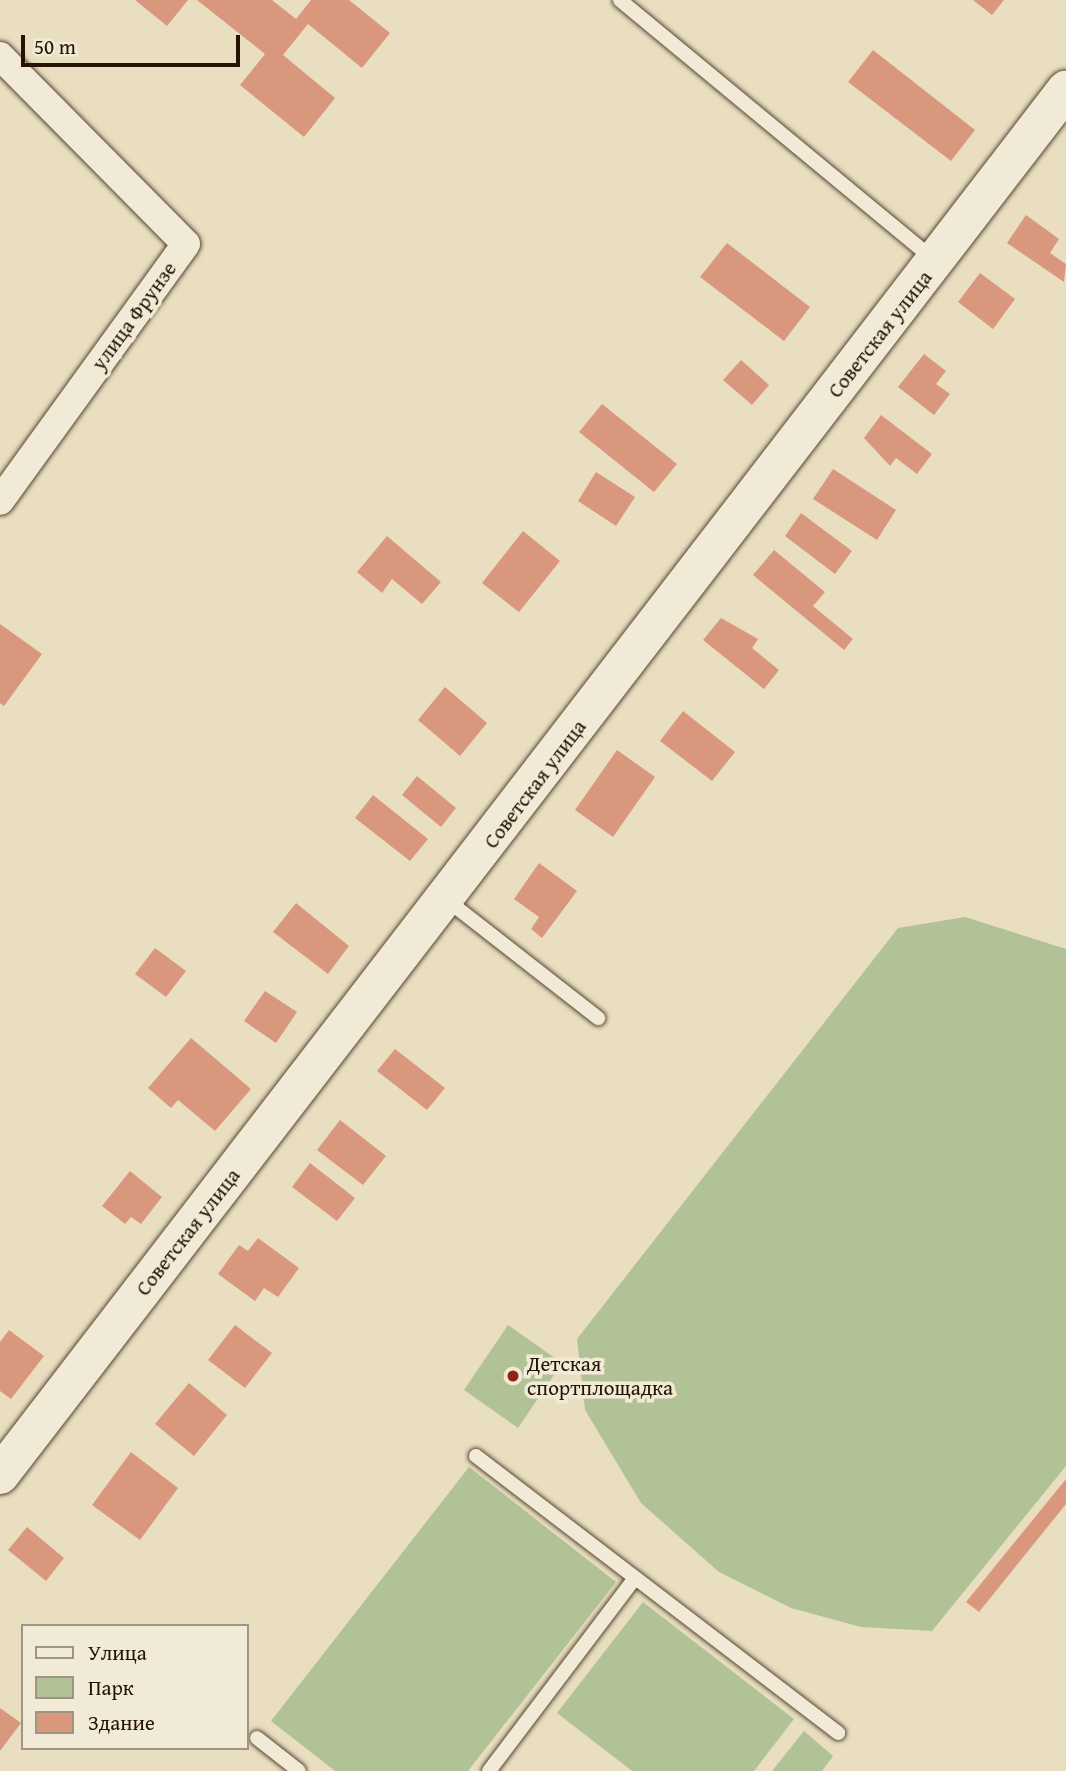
<!DOCTYPE html>
<html>
<head>
<meta charset="utf-8">
<style>
  body { margin:0 }
  #map { position:relative; width:1066px; height:1771px; overflow:hidden; background:#e9dec0; font-family:"Gentium Book Plus",serif }
  div>[style] { position:absolute }
  .green>* { inset:0; background:#b1c296 }
  .building>* { inset:0; background:#d9987e }
  .roads { filter:drop-shadow(0 0 2px #574632) drop-shadow(0 0 2px #574632) }
  .lane>* { height:14px; margin:-7px; padding:0 7px; transform-origin:7px; border-radius:7px; background:#f1ead6 }
  .street>* { height:28px; margin:-14px; padding:0 14px; transform-origin:14px; border-radius:14px; background:#f1ead6 }
  .secondary>* { height:38px; margin:-19px; padding:0 19px; transform-origin:19px; border-radius:19px; background:#f1ead6 }
  .dots>* { width:19px; height:19px; translate:-50% -50%; box-sizing:border-box; border:4px solid #f1ead6; border-radius:50% }
  span { translate:-50% -50%; white-space:nowrap; text-align:center; line-height:1.15; -webkit-text-stroke:7px #f1ead6; paint-order:stroke }
  .street-label { font-size:21px; color:#261303 }
  .poi-label { font-size:21px; color:#261303 }
  .left { translate:0 -50%; text-align:left }
  .legend { position:absolute; left:21px; top:1624px; width:228px; height:126px; box-sizing:border-box; background:#f1ead6; border:2px solid #a09482; margin:0; padding:9px 12px; list-style:none; font-size:21px; color:#261303 }
  .legend li { display:flex; align-items:center; gap:14px; height:35px }
  .legend b { width:35px; border:2px solid #a09482 }
  .scale { position:absolute; left:21px; top:35px; width:219px; height:32px; box-sizing:border-box; border:4px solid #261303; border-top:0; padding-left:9px; font-size:21px; line-height:24px; white-space:nowrap; color:#261303; -webkit-text-stroke:5px #f1ead6; paint-order:stroke }
</style>
</head>
<body>
<div id="map">
  <div class="green">
    <div style="clip-path:polygon(965px 917px,1066px 949px,1066px 1466px,932px 1631px,861px 1627px,791px 1608px,719px 1572px,641px 1503px,585px 1410px,577px 1339px,898px 928px)"></div>
    <div style="clip-path:polygon(508px 1325px,562px 1363px,518px 1428px,464px 1390px)"></div>
    <div style="clip-path:polygon(469px 1467px,616px 1582px,468px 1771px,335px 1771px,271px 1721px)"></div>
    <div style="clip-path:polygon(643px 1602px,794px 1719px,754px 1771px,632px 1771px,557px 1713px)"></div>
    <div style="clip-path:polygon(804px 1731px,833px 1756px,822px 1771px,772px 1771px)"></div>
  </div>
  <div class="building">
    <div style="clip-path:polygon(135px 0,188px 0,167px 26px)"></div>
    <div style="clip-path:polygon(197px 0,272px 0,296px 19px,311px 0,349px 0,390px 33px,362px 68px,308px 24px,283px 55px,335px 98px,304px 137px,240px 85px,265px 54px)"></div>
    <div style="clip-path:polygon(973px 0,1004px 0,992px 15px)"></div>
    <div style="clip-path:polygon(873px 50px,975px 130px,951px 161px,848px 82px)"></div>
    <div style="clip-path:polygon(1026px 215px,1059px 239px,1050px 253px,1066px 264px,1064px 282px,1007px 243px)"></div>
    <div style="clip-path:polygon(727px 243px,810px 307px,784px 341px,700px 277px)"></div>
    <div style="clip-path:polygon(980px 273px,1015px 299px,993px 329px,958px 302px)"></div>
    <div style="clip-path:polygon(924px 354px,946px 371px,936px 384px,950px 394px,934px 415px,898px 387px)"></div>
    <div style="clip-path:polygon(741px 360px,769px 385px,752px 405px,723px 380px)"></div>
    <div style="clip-path:polygon(602px 404px,677px 464px,654px 492px,579px 432px)"></div>
    <div style="clip-path:polygon(881px 415px,932px 454px,917px 474px,896px 458px,890px 466px,864px 438px)"></div>
    <div style="clip-path:polygon(833px 469px,896px 510px,877px 540px,813px 499px)"></div>
    <div style="clip-path:polygon(596px 472px,635px 497px,616px 526px,578px 501px)"></div>
    <div style="clip-path:polygon(801px 513px,852px 551px,835px 574px,785px 536px)"></div>
    <div style="clip-path:polygon(523px 531px,560px 561px,519px 612px,482px 583px)"></div>
    <div style="clip-path:polygon(387px 536px,441px 582px,422px 604px,392px 579px,382px 593px,357px 572px)"></div>
    <div style="clip-path:polygon(774px 550px,825px 592px,813px 606px,853px 639px,844px 650px,753px 575px)"></div>
    <div style="clip-path:polygon(721px 618px,758px 639px,752px 648px,779px 670px,764px 689px,703px 640px)"></div>
    <div style="clip-path:polygon(0 624px,42px 654px,4px 706px,0 703px)"></div>
    <div style="clip-path:polygon(445px 687px,487px 723px,460px 756px,418px 720px)"></div>
    <div style="clip-path:polygon(683px 711px,735px 752px,712px 781px,660px 741px)"></div>
    <div style="clip-path:polygon(617px 750px,655px 777px,613px 837px,575px 810px)"></div>
    <div style="clip-path:polygon(417px 776px,456px 808px,441px 827px,402px 795px)"></div>
    <div style="clip-path:polygon(373px 795px,428px 839px,410px 861px,355px 818px)"></div>
    <div style="clip-path:polygon(539px 863px,577px 891px,542px 938px,531px 929px,539px 917px,514px 899px)"></div>
    <div style="clip-path:polygon(296px 903px,349px 946px,328px 974px,273px 932px)"></div>
    <div style="clip-path:polygon(155px 948px,186px 971px,166px 997px,135px 974px)"></div>
    <div style="clip-path:polygon(265px 991px,297px 1012px,276px 1043px,244px 1021px)"></div>
    <div style="clip-path:polygon(191px 1038px,251px 1089px,215px 1131px,178px 1100px,171px 1108px,148px 1088px)"></div>
    <div style="clip-path:polygon(395px 1049px,445px 1088px,427px 1110px,377px 1071px)"></div>
    <div style="clip-path:polygon(340px 1120px,386px 1156px,363px 1185px,317px 1150px)"></div>
    <div style="clip-path:polygon(310px 1163px,355px 1198px,337px 1221px,292px 1187px)"></div>
    <div style="clip-path:polygon(130px 1171px,162px 1197px,141px 1224px,131px 1217px,125px 1224px,102px 1206px)"></div>
    <div style="clip-path:polygon(258px 1238px,299px 1268px,278px 1297px,264px 1288px,255px 1301px,218px 1274px,239px 1245px,248px 1251px)"></div>
    <div style="clip-path:polygon(235px 1325px,272px 1353px,245px 1388px,208px 1360px)"></div>
    <div style="clip-path:polygon(9px 1330px,44px 1356px,11px 1399px,0 1391px,0 1342px)"></div>
    <div style="clip-path:polygon(189px 1383px,227px 1415px,194px 1456px,155px 1424px)"></div>
    <div style="clip-path:polygon(131px 1452px,178px 1488px,140px 1540px,92px 1505px)"></div>
    <div style="clip-path:polygon(1066px 1479px,1066px 1504px,979px 1612px,966px 1602px)"></div>
    <div style="clip-path:polygon(27px 1527px,64px 1558px,46px 1581px,8px 1550px)"></div>
    <div style="clip-path:polygon(0 1708px,21px 1723px,0 1751px)"></div>
  </div>
  <div class="roads">
    <div class="lane">
      <div style="left:620px;top:0;width:406px;rotate:39.6deg"></div>
      <div style="left:447px;top:900px;width:192px;rotate:38deg"></div>
      <div style="left:476px;top:1456px;width:456px;rotate:37.4deg"></div>
      <div style="left:257px;top:1738px;width:53px;rotate:38.2deg"></div>
      <div style="left:489px;top:1771px;width:242px;rotate:-52.9deg"></div>
    </div>
    <div class="street">
      <div style="left:0;top:56px;width:264px;rotate:45.3deg"></div>
      <div style="left:186px;top:244px;width:317px;rotate:125.9deg"></div>
    </div>
    <div class="secondary">
      <div style="left:0;top:1475px;width:1748px;rotate:-52.42deg"></div>
    </div>
  </div>
  <div class="dots">
    <div style="left:513px;top:1376px;background:#8f2418"></div>
  </div>
  <div class="street-label">
    <span style="left:134px;top:316px;rotate:-54deg">улица Фрунзе</span>
    <span style="left:880px;top:334px;rotate:-52deg">Советская улица</span>
    <span style="left:535px;top:784px;rotate:-53deg">Советская улица</span>
    <span style="left:188px;top:1232px;rotate:-52deg">Советская улица</span>
  </div>
  <div class="poi-label">
    <span class="left" style="left:527px;top:1376px">Детская<br>спортплощадка</span>
  </div>
  <ul class="legend">
  <li><b style="height:9px;background:#f1ead6"></b>Улица</li>
  <li><b style="height:19px;background:#b1c296"></b>Парк</li>
  <li><b style="height:19px;background:#d9987e"></b>Здание</li>
  </ul>
  <div class="scale">50 m</div>
</div>
</body>
</html>
